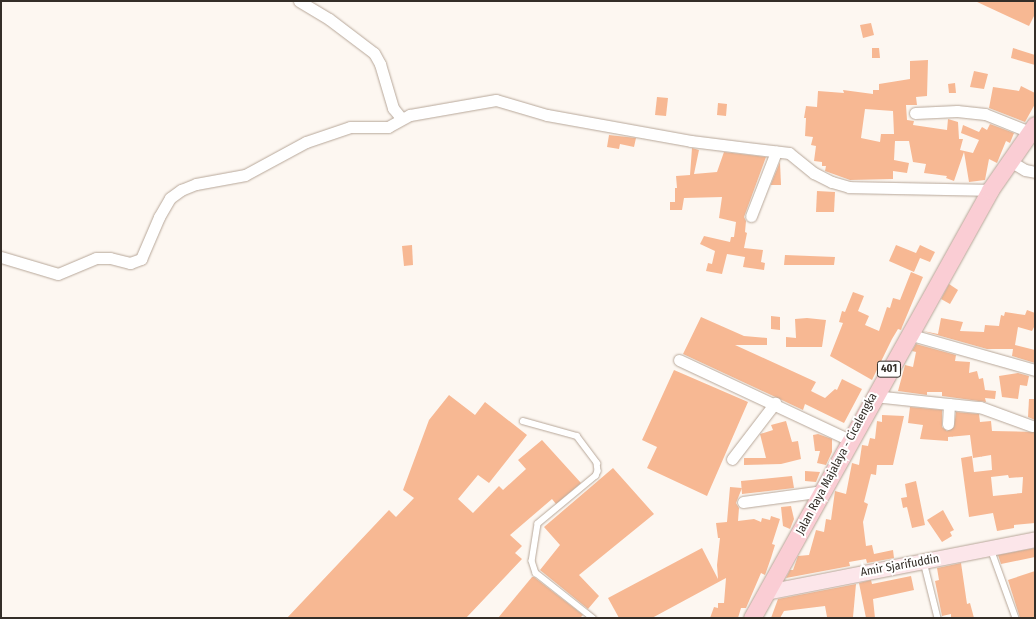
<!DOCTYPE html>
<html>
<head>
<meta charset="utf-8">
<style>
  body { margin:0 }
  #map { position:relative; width:1036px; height:619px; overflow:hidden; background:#fdf7f1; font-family:"Fira Sans Condensed",sans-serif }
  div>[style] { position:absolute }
  .building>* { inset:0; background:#f7b893 }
  .roads { filter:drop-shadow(0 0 1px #b7a799) drop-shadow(0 0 1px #b7a799) }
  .lane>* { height:5.5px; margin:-2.75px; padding:0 2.75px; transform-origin:2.75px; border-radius:2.75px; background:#fff }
  .street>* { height:11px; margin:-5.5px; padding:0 5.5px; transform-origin:5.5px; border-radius:5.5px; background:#fff }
  .secondary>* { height:15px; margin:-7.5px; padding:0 7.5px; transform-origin:7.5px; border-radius:7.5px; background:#fce6ea }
  .primary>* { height:17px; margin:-8.5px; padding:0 8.5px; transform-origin:8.5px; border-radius:8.5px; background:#facdd4 }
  span { translate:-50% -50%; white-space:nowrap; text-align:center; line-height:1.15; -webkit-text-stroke:4px #fff; paint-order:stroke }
  .shield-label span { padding:1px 3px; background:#fff; border:1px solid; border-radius:3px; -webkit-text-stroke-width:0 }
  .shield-label { font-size:11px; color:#342e28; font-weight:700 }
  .street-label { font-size:12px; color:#342e28 }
  .frame { position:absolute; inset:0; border:2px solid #342e28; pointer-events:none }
</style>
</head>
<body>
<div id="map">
  <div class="building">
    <div style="clip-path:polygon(975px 1px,1035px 1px,1035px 14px,1029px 26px)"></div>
    <div style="clip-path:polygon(871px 23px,874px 35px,863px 38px,860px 25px)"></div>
    <div style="clip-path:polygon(872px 48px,879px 48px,880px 58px,872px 58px)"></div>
    <div style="clip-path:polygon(1013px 48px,1035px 55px,1035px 65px,1011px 58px)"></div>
    <div style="clip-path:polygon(evenodd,928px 60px,927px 96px,916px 97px,917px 105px,906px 105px,907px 120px,914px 121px,913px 125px,947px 130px,948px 119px,958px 122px,959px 139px,963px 139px,960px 150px,973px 153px,979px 140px,961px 133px,963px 125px,979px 132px,982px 127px,987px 130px,990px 124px,1014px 133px,1010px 143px,1006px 141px,997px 163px,989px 159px,985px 180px,969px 182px,964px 152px,954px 181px,946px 178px,947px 176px,924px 173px,926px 164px,913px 162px,909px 141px,895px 141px,894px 160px,909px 163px,907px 173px,893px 171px,893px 179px,850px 180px,825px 171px,826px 166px,822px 166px,822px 162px,814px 161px,816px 146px,811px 145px,813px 137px,805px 136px,806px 118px,804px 118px,806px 106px,817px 107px,818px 91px,844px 93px,843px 90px,873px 94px,873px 90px,879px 90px,879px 84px,910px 79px,910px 61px,928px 60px,865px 109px,893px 111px,894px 134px,881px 134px,880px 142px,861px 138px,865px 109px)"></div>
    <div style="clip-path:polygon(974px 71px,988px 74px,984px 89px,970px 87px)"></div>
    <div style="clip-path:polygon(955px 83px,956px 93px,949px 93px,948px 84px)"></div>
    <div style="clip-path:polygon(1021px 86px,1035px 93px,1035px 104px,1025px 122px,989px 108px,993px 87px,1019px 91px)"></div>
    <div style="clip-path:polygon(657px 97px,668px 98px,666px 116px,655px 115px)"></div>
    <div style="clip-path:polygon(718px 103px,727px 104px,726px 116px,717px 115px)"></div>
    <div style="clip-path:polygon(609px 135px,636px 138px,634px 147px,620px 144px,619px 149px,607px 147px)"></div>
    <div style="clip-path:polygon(692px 148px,699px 150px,694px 174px,717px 172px,724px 152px,766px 157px,744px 217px,746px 221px,745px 232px,747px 233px,744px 248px,763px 250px,761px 262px,765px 263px,764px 270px,743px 267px,745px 257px,727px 254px,722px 274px,706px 271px,708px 263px,712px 264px,715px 251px,700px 244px,704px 236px,730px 242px,731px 237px,734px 237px,736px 222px,719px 218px,722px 197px,684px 198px,682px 210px,670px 210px,670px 202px,675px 202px,675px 188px,677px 188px,676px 176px,690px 175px)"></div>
    <div style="clip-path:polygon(780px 162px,781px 185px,771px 185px,771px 184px)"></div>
    <div style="clip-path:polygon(817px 191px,835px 192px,834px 212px,816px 212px)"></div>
    <div style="clip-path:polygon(412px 245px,413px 265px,404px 266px,402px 246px)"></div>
    <div style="clip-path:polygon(896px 245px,916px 253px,920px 245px,935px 252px,930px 262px,920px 258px,914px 272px,889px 261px)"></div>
    <div style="clip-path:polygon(785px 255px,835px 257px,834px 265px,784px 265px)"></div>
    <div style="clip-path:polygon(911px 272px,923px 277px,902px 327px,901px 330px,898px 329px,892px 339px,872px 380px,830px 356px,843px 323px,839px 322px,842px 311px,845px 312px,853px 292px,864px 296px,858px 311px,869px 316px,865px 325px,879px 331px,887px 307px,890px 308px,893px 298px,900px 300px)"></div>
    <div style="clip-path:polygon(949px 284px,958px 290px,950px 304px,941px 299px)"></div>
    <div style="clip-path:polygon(1027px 310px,1035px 313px,1035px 325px,1032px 331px,1018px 327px,1015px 345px,1035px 350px,1035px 363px,1012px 356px,1013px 349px,987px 349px,923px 331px,938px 334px,941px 318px,963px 322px,960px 331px,984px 332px,985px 325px,999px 326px,1001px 315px,1004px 316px,1005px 312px,1025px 315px)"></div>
    <div style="clip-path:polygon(771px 316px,780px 317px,780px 330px,771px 329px)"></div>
    <div style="clip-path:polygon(701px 317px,744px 336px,767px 338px,767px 345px,735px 345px,816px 382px,811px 391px,825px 398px,835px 389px,837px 390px,842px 379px,862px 389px,844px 423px,805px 404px,803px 410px,683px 354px)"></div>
    <div style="clip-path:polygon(807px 318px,826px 320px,822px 347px,786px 347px,786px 337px,796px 338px,795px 319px)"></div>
    <div style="clip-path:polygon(916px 344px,956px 355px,955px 361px,970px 362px,969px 373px,977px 371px,979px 379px,983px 378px,985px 390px,996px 391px,995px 399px,985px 398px,986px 402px,942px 396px,942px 392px,927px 392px,927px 395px,898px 391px,905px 365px,913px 367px,916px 352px,912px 351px)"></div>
    <div style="clip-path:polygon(674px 370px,748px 402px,707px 496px,647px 468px,657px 447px,642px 440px)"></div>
    <div style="clip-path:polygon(1018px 373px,1029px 376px,1027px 386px,1020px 385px,1018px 399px,1002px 397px,999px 376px)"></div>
    <div style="clip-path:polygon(449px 395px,475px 415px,485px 402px,527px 435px,489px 483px,478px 475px,458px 499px,473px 513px,499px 486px,503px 490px,526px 469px,518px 460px,542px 440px,581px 483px,556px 504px,552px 499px,510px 535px,522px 546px,515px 553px,522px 559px,466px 618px,287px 618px,389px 510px,396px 517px,414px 498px,403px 490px,429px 420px)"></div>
    <div style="clip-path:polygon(1029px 399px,1035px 399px,1035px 420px,1028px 417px)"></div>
    <div style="clip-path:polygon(evenodd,910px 407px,942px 410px,942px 427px,947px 431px,954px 427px,956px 412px,979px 414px,980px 422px,991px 421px,992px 431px,1035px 432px,1035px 523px,1014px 525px,1014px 528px,997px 531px,993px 513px,969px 517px,961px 458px,972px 456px,974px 472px,992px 470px,991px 455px,973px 458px,970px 435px,948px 437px,948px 441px,920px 439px,923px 425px,908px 423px,910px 407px,1008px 475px,1009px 478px,1023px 477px,1022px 493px,993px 496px,991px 477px,1008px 475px)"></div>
    <div style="clip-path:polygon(882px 415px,904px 416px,893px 465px,877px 465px,876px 475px,871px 474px,864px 502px,868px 504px,863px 522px,866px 546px,872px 545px,874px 554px,893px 550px,894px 558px,867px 563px,866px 559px,849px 562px,850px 566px,786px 578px,790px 570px,793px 570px,798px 556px,809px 555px,816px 530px,824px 532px,826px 519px,831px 520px,835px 491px,846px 494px,852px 463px,859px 465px,862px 445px,868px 446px,870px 438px,875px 439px,877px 421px,882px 422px)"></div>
    <div style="clip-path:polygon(786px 421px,792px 442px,798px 441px,801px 459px,781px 464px,744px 465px,744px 458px,766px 458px,760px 434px,773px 430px,771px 425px)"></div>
    <div style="clip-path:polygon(818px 434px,832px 439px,832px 452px,826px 465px,817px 463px,820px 451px,815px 451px,813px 435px)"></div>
    <div style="clip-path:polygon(613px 468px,654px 514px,579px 575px,599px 596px,588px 609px,540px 570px,560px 545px,544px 527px)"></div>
    <div style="clip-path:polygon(805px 471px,820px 472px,816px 482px,805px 481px)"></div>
    <div style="clip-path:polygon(792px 476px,794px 488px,742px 494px,741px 481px)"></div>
    <div style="clip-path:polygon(916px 481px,925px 525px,912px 528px,907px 507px,903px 508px,901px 498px,907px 497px,905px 484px)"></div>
    <div style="clip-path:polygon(730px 487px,742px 488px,736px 503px,739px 508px,738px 521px,754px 519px,761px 522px,762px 518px,770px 520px,771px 516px,780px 519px,772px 544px,775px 545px,771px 558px,765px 575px,761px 573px,746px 608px,741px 608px,738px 618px,710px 618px,714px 607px,718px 608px,718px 603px,724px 603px,726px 578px,652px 618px,619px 618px,608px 598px,702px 548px,718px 579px,717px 565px,720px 538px,718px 538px,716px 523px,727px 522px)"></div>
    <div style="clip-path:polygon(791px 506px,794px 519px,790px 529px,783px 526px,781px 507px)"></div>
    <div style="clip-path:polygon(943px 510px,954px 530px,950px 532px,952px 536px,942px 542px,927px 520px)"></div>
    <div style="clip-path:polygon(1035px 548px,1035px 557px,1001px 564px,998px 555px)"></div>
    <div style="clip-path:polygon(961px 563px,967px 604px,970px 603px,974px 618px,951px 618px,951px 614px,942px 616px,935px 581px,939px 580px,937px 568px)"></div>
    <div style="clip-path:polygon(1035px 571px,1035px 618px,1020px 618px,1008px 580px)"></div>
    <div style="clip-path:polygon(911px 576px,914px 590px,873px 599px,875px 618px,866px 618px,859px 583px,871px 580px,872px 584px)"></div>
    <div style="clip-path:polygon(532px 577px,534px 577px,583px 615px,580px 618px,498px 618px)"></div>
    <div style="clip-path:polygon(856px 584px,853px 617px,827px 617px,825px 606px,784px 611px,780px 618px,771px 618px,778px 599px)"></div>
  </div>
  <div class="roads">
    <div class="lane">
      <div style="left:523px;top:421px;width:56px;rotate:15.5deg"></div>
      <div style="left:577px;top:436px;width:34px;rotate:53deg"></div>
      <div style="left:597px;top:463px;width:8px;rotate:83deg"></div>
      <div style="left:598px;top:471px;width:5px;rotate:112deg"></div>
      <div style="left:596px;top:476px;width:75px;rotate:140.4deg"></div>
      <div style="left:538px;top:524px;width:37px;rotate:99deg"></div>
      <div style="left:532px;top:561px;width:13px;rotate:72deg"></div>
      <div style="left:536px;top:573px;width:73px;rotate:38.3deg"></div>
      <div style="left:991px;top:549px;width:73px;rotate:70.1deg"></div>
      <div style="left:924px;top:562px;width:58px;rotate:76deg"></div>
    </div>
    <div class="street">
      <div style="left:299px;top:1px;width:35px;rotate:31deg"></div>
      <div style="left:329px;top:19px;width:56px;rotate:37.1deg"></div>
      <div style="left:374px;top:53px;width:13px;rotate:61deg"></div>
      <div style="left:380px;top:64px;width:46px;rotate:73.5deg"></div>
      <div style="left:393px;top:108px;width:13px;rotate:51deg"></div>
      <div style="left:915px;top:113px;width:42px;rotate:-2.7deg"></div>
      <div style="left:957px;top:111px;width:28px;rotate:6deg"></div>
      <div style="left:985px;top:114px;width:48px;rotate:21.8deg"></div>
      <div style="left:1010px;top:161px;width:17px;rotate:31deg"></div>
      <div style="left:1025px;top:170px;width:10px;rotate:11deg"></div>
      <div style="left:751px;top:216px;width:69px;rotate:-68.7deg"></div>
      <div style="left:1px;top:257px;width:59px;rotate:16.6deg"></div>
      <div style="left:58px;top:274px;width:41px;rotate:-22.8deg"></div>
      <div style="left:96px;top:258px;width:14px"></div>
      <div style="left:110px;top:258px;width:21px;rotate:14deg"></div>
      <div style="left:130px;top:263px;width:12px;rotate:-20deg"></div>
      <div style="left:141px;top:259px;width:46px;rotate:-66.8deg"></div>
      <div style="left:159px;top:217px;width:22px;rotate:-60deg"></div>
      <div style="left:170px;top:198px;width:14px;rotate:-36deg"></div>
      <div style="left:181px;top:190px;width:16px;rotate:-22deg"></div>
      <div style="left:196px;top:184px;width:50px;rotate:-10.4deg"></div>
      <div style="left:245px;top:175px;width:69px;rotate:-28.4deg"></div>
      <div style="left:306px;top:142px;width:46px;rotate:-18.8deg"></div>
      <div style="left:350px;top:127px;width:38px"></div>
      <div style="left:388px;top:127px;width:25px;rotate:-29deg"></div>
      <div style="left:410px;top:115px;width:87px;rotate:-9.9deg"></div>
      <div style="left:496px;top:100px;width:53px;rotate:16.4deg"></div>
      <div style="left:547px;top:115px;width:146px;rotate:10.2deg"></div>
      <div style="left:691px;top:141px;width:99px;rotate:7deg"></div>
      <div style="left:789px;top:153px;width:32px;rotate:39deg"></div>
      <div style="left:814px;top:173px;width:20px;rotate:27deg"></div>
      <div style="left:832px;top:182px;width:18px;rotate:16deg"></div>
      <div style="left:849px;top:187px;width:141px;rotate:1.2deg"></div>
      <div style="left:908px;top:334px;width:132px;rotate:15.8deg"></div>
      <div style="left:679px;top:360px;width:189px;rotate:25.1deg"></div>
      <div style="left:874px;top:396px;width:75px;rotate:6.1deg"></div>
      <div style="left:949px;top:404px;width:20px;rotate:93deg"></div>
      <div style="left:949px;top:404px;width:31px;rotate:6deg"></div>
      <div style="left:980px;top:407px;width:55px;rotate:20.1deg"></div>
      <div style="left:732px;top:459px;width:71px;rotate:-52.5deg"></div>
      <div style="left:743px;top:502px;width:81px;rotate:-7.8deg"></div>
    </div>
    <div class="secondary">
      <div style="left:766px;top:592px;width:274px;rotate:-11.1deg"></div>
    </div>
    <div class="primary">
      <div style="left:752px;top:618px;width:490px;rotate:-60.9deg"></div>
      <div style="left:990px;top:190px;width:79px;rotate:-55.3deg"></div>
    </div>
  </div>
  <div class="shield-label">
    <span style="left:889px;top:369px">401</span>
  </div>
  <div class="street-label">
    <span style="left:837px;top:464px;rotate:-62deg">Jalan Raya Majalaya - Cicalengka</span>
    <span style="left:900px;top:566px;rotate:-10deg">Amir Sjarifuddin</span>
  </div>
  <div class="frame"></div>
</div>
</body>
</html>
